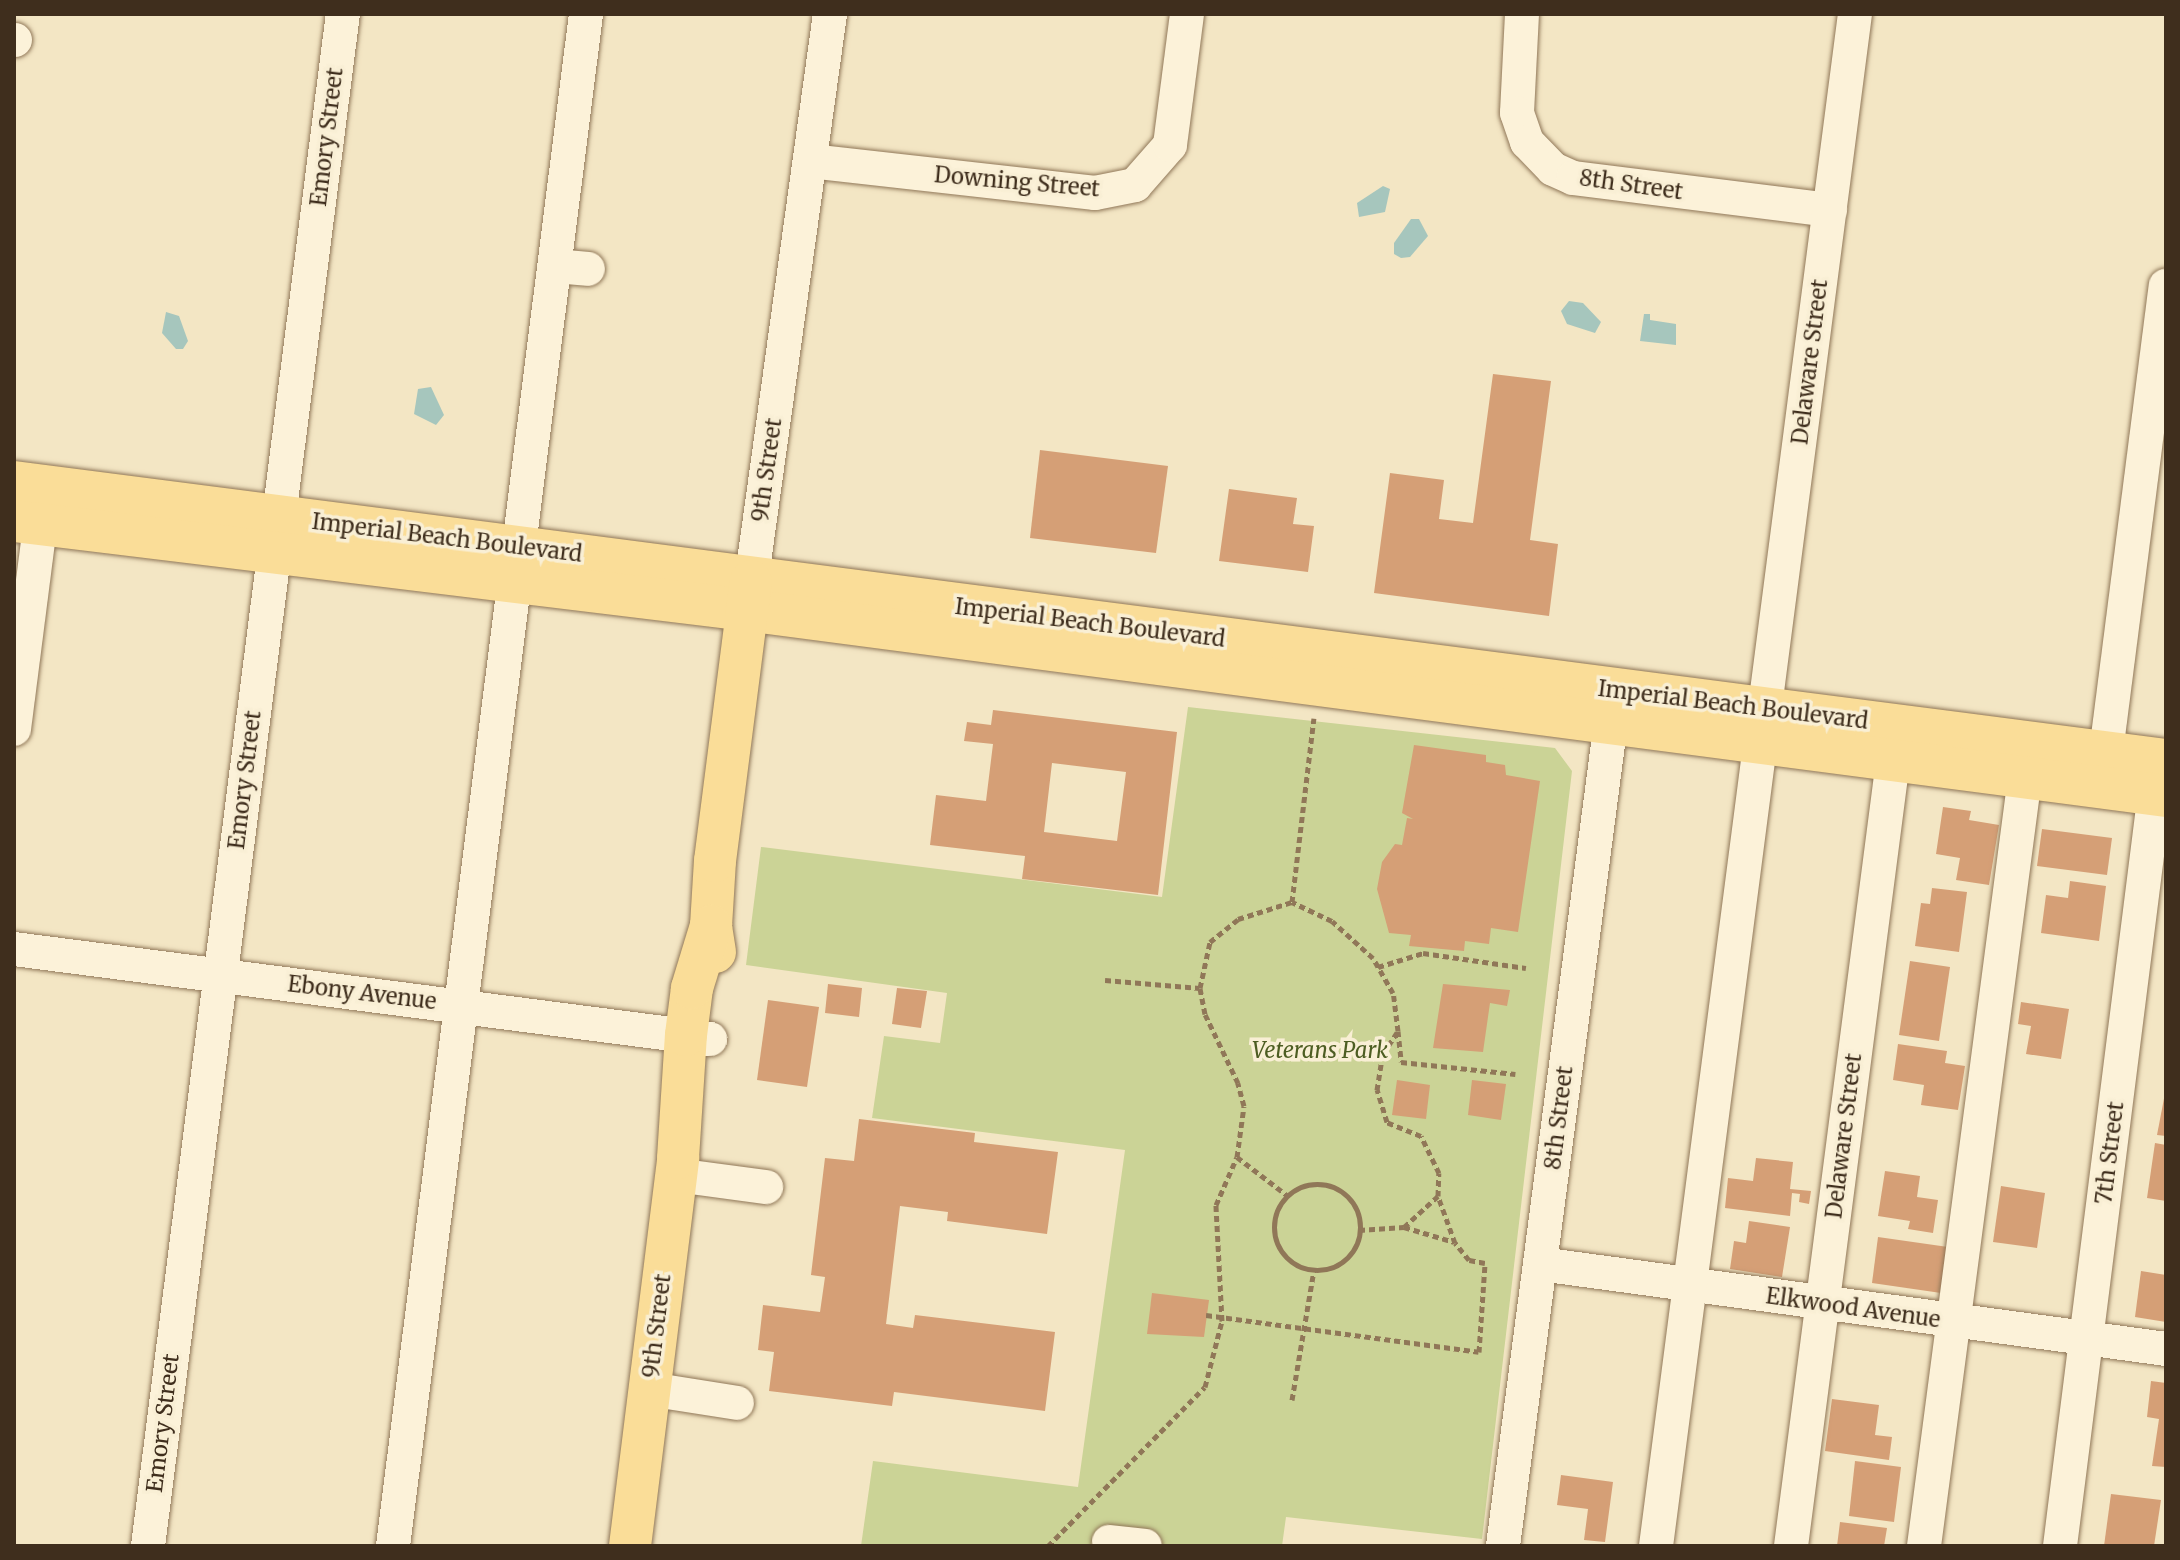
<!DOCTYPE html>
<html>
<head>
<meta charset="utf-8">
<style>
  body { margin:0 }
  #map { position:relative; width:2180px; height:1560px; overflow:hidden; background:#f3e6c4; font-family:Merriweather,serif }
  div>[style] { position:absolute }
  .green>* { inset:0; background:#cbd396 }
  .water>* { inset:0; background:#a6c6bd }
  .building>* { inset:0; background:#d59f76 }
  .path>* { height:5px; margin-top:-2.5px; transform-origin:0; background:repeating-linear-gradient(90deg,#907758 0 6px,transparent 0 10px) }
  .path>.ring { margin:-2.5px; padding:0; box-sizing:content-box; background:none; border:5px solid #907758; border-radius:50% }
  .roads { filter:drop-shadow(0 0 2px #907758) drop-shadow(0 0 2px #907758) }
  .minor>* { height:34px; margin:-17px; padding:0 17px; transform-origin:17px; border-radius:17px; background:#fcf2d9 }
  .major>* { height:42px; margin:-21px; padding:0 21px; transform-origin:21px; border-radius:21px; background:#fadd98 }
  span { translate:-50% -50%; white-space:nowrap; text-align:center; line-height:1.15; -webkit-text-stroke:7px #f9efd5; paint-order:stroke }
  .street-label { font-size:22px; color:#3f2e1d }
  .park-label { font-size:22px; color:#4d5d22; font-style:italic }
  .frame { position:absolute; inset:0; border:16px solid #3f2e1d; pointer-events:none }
</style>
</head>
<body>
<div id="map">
  <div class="green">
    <div style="clip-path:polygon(1188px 707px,1555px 748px,1572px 771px,1482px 1539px,1286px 1517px,1282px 1546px,861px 1546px,873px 1461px,1078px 1487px,1125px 1150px,872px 1118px,884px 1036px,940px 1043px,947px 993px,746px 965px,761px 847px,1162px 897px)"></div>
  </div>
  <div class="water">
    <div style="clip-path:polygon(1383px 186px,1390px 189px,1385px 212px,1359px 217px,1357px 203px)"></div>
    <div style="clip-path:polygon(1411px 219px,1419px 219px,1428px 236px,1410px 257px,1401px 258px,1394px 254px,1394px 243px)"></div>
    <div style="clip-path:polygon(1569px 301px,1583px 303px,1601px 322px,1595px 333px,1567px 324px,1561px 311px)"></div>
    <div style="clip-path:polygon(166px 312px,179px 316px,188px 341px,183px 349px,176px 349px,162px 333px)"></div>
    <div style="clip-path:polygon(1644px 314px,1650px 314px,1650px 320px,1676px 324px,1676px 345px,1640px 341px)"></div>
    <div style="clip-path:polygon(431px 387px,444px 415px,436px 425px,414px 414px,418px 389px)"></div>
  </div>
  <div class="building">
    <div style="clip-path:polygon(1493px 374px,1551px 381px,1530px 540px,1558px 544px,1549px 616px,1374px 593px,1390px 473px,1444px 480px,1439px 519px,1473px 523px)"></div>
    <div style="clip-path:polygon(1040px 450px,1168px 466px,1156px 553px,1030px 538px)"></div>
    <div style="clip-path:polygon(1229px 489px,1297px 498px,1293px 524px,1314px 526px,1308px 572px,1219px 561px)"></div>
    <div style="clip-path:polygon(evenodd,993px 710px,1177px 732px,1158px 895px,1022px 879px,1025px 856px,930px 845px,936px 795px,986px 801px,993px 744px,964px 741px,967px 722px,991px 725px,993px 710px,1052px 763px,1126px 772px,1117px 841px,1044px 832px,1052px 763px)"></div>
    <div style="clip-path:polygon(1414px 745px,1486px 755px,1486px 762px,1505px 765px,1506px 775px,1540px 781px,1518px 932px,1491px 928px,1489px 944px,1465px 941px,1464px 951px,1409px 946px,1411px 935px,1389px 933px,1377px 889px,1382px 862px,1395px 844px,1402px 845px,1407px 818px,1413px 819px,1402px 813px)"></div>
    <div style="clip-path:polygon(1943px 807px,1971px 811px,1969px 820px,1999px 825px,1989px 885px,1956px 880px,1960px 858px,1936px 854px)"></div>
    <div style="clip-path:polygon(2042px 829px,2112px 838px,2107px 875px,2037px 866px)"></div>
    <div style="clip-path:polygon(2070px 881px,2106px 886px,2099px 941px,2041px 933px,2046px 895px,2068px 898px)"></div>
    <div style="clip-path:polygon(1932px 888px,1967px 892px,1959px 952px,1915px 946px,1921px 903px,1930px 904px)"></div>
    <div style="clip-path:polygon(1910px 961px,1950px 967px,1939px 1041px,1899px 1035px)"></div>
    <div style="clip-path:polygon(828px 984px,862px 988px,859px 1017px,825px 1013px)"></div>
    <div style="clip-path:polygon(1443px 984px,1510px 990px,1507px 1006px,1490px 1003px,1483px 1052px,1433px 1048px)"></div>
    <div style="clip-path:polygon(897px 988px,927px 991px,921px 1028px,892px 1024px)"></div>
    <div style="clip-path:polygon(768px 1000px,819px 1007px,807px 1087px,757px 1080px)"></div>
    <div style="clip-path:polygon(2021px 1002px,2069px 1009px,2061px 1059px,2026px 1054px,2031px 1026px,2018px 1024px)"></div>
    <div style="clip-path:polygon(1898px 1044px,1947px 1051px,1945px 1063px,1965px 1066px,1958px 1110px,1921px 1105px,1924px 1085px,1893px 1080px)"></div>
    <div style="clip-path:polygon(1397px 1080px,1430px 1085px,1426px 1119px,1392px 1115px)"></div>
    <div style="clip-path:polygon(1472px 1080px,1506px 1084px,1501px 1120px,1468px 1115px)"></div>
    <div style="clip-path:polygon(2166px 1088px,2166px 1136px,2157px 1135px)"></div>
    <div style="clip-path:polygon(859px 1119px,975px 1133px,974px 1142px,1058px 1152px,1047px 1234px,947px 1221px,948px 1212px,900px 1206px,886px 1324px,913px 1328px,915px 1315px,1055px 1332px,1045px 1411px,894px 1392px,892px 1406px,769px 1391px,774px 1352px,758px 1350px,763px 1305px,820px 1312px,825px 1277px,811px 1275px,825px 1158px,854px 1161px)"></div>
    <div style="clip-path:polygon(2155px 1143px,2166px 1145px,2166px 1201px,2147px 1198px)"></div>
    <div style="clip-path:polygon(1756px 1158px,1793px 1162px,1790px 1189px,1811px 1191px,1809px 1204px,1799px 1202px,1800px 1194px,1792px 1193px,1790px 1216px,1725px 1208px,1728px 1178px,1753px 1181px)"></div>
    <div style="clip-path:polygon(1885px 1171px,1920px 1176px,1917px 1197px,1938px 1200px,1933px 1233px,1908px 1229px,1910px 1221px,1878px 1216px)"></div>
    <div style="clip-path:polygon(2001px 1186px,2045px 1193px,2037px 1248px,1993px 1242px)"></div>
    <div style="clip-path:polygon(1749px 1221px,1790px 1227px,1782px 1277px,1730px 1269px,1734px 1241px,1746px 1243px)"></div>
    <div style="clip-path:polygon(1878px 1237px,1948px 1247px,1941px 1293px,1872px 1283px)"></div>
    <div style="clip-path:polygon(2141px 1271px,2166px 1275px,2166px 1322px,2135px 1317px)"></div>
    <div style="clip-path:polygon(1152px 1293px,1209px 1300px,1204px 1337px,1147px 1334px)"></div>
    <div style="clip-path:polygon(2151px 1381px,2166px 1383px,2166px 1467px,2152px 1466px,2159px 1419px,2147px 1417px)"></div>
    <div style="clip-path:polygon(1832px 1399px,1879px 1405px,1875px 1435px,1892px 1437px,1889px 1460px,1825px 1451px)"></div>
    <div style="clip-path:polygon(1855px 1461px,1901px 1467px,1894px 1522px,1849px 1516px)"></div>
    <div style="clip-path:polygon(1561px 1475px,1613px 1482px,1605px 1542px,1584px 1540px,1588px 1509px,1557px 1505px)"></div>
    <div style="clip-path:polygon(2111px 1494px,2161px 1500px,2154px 1546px,2104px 1546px)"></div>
    <div style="clip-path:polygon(1840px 1522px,1887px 1528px,1884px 1546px,1837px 1546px)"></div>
  </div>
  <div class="path">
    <div style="left:1378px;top:967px;width:47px;rotate:-17.3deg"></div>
    <div style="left:1423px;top:953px;width:104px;rotate:8.3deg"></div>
    <div style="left:1105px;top:980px;width:95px;rotate:4.8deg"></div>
    <div style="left:1398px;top:1031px;width:31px;rotate:84deg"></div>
    <div style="left:1401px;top:1062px;width:115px;rotate:6deg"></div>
    <div style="left:1237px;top:1157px;width:64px;rotate:37.4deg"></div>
    <div class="ring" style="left:1274px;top:1184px;width:81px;height:81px"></div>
    <div style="left:1404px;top:1227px;width:52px;rotate:16.7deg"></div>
    <div style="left:1359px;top:1230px;width:45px;rotate:-3.8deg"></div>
    <div style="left:1404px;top:1227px;width:46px;rotate:-42.4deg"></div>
    <div style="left:1206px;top:1315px;width:275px;rotate:7.7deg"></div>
    <div style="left:1479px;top:1352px;width:89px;rotate:-86.1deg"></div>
    <div style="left:1485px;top:1263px;width:16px;rotate:-169deg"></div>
    <div style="left:1469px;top:1260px;width:22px;rotate:-129deg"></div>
    <div style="left:1455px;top:1243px;width:50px;rotate:-109.9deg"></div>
    <div style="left:1438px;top:1196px;width:23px;rotate:-88deg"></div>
    <div style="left:1439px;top:1173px;width:41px;rotate:-115.9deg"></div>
    <div style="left:1421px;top:1136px;width:37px;rotate:-158deg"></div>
    <div style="left:1387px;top:1122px;width:34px;rotate:-107deg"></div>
    <div style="left:1377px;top:1090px;width:36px;rotate:-81deg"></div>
    <div style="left:1383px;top:1054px;width:27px;rotate:-57deg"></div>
    <div style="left:1398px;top:1031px;width:38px;rotate:-97deg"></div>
    <div style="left:1393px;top:993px;width:40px;rotate:-119.7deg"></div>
    <div style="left:1373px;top:958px;width:55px;rotate:-137.9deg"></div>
    <div style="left:1332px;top:921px;width:44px;rotate:-154.6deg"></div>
    <div style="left:1292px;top:1400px;width:132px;rotate:-80.4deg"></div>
    <div style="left:1048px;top:1546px;width:223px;rotate:-45.4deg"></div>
    <div style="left:1205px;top:1387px;width:68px;rotate:-75.6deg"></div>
    <div style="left:1222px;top:1321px;width:116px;rotate:-93deg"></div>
    <div style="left:1216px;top:1205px;width:52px;rotate:-66.4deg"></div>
    <div style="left:1237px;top:1157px;width:51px;rotate:-82.2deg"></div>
    <div style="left:1244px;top:1106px;width:24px;rotate:-105deg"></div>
    <div style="left:1238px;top:1083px;width:76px;rotate:-115.6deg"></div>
    <div style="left:1205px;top:1014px;width:26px;rotate:-101deg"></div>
    <div style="left:1200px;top:988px;width:47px;rotate:-77.7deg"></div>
    <div style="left:1210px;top:942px;width:36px;rotate:-39deg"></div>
    <div style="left:1238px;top:919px;width:57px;rotate:-17.5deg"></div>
    <div style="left:1292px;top:902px;width:185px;rotate:-83.2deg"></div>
  </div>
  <div class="roads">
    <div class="minor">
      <div style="left:1522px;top:14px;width:99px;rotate:92.9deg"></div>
      <div style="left:1517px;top:113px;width:31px;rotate:71deg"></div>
      <div style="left:1527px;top:142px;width:37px;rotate:46deg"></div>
      <div style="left:1553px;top:169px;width:22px;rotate:24deg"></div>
      <div style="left:1573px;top:178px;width:259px;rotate:7.1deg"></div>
      <div style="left:14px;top:40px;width:1px"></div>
      <div style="left:810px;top:161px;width:287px;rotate:6.4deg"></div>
      <div style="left:1095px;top:193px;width:41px;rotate:-11.3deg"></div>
      <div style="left:1135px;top:185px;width:53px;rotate:-48.8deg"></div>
      <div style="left:1170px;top:145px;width:132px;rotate:-82.6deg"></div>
      <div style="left:555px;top:266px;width:33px;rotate:5deg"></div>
      <div style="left:752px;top:576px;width:567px;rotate:-82.1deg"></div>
      <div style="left:14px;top:729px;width:206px;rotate:-82.7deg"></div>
      <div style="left:2106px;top:752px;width:470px;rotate:-82.7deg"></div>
      <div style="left:14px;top:949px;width:702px;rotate:7.37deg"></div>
      <div style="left:676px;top:1175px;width:91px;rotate:7.6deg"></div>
      <div style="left:1540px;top:1264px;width:632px;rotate:7.73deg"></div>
      <div style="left:649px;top:1389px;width:89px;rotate:9deg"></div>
      <div style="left:1109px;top:1542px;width:36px;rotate:6deg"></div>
      <div style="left:148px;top:1546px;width:1544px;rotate:-82.75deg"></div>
      <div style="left:393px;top:1546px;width:1544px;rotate:-82.82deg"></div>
      <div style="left:1503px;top:1546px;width:855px;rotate:-82.54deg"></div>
      <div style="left:1656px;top:1546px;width:1545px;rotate:-82.6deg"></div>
      <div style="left:1791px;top:1546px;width:816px;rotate:-82.6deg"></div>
      <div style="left:1924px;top:1546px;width:776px;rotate:-82.52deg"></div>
      <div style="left:2060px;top:1546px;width:784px;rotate:-82.82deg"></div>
    </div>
    <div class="major">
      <div style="left:14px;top:482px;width:2170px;rotate:7.36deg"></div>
      <div style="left:14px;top:521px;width:737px;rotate:6.93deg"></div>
      <div style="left:746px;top:610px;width:1432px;rotate:7.46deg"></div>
      <div style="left:715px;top:952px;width:26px;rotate:-99deg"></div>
      <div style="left:711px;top:926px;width:65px;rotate:-86.5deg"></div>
      <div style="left:715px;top:861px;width:282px;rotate:-82.7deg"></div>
      <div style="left:630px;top:1546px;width:391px;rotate:-82.9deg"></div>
      <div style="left:678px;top:1158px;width:123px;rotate:-86.3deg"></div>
      <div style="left:686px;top:1035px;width:47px;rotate:-82.7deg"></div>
      <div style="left:692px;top:988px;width:65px;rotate:-73deg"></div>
    </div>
  </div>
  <div class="street-label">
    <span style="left:327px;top:137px;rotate:-83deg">Emory Street</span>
    <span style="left:1017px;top:182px;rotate:5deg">Downing Street</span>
    <span style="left:1631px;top:185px;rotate:8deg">8th Street</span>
    <span style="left:1810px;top:362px;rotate:-83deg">Delaware Street</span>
    <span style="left:767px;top:470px;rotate:-82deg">9th Street</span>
    <span style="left:447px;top:538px;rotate:7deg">Imperial Beach Boulevard</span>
    <span style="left:1090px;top:623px;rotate:7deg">Imperial Beach Boulevard</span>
    <span style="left:1733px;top:705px;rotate:7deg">Imperial Beach Boulevard</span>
    <span style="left:245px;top:780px;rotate:-83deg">Emory Street</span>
    <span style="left:362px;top:993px;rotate:7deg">Ebony Avenue</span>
    <span style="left:1559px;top:1118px;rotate:-83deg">8th Street</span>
    <span style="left:1844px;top:1136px;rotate:-83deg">Delaware Street</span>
    <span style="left:2110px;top:1153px;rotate:-83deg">7th Street</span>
    <span style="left:1853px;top:1308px;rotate:8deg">Elkwood Avenue</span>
    <span style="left:657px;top:1326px;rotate:-83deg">9th Street</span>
    <span style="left:163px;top:1423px;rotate:-83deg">Emory Street</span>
  </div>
  <div class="park-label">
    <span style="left:1320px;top:1051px">Veterans Park</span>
  </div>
  <div class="frame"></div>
</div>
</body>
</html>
